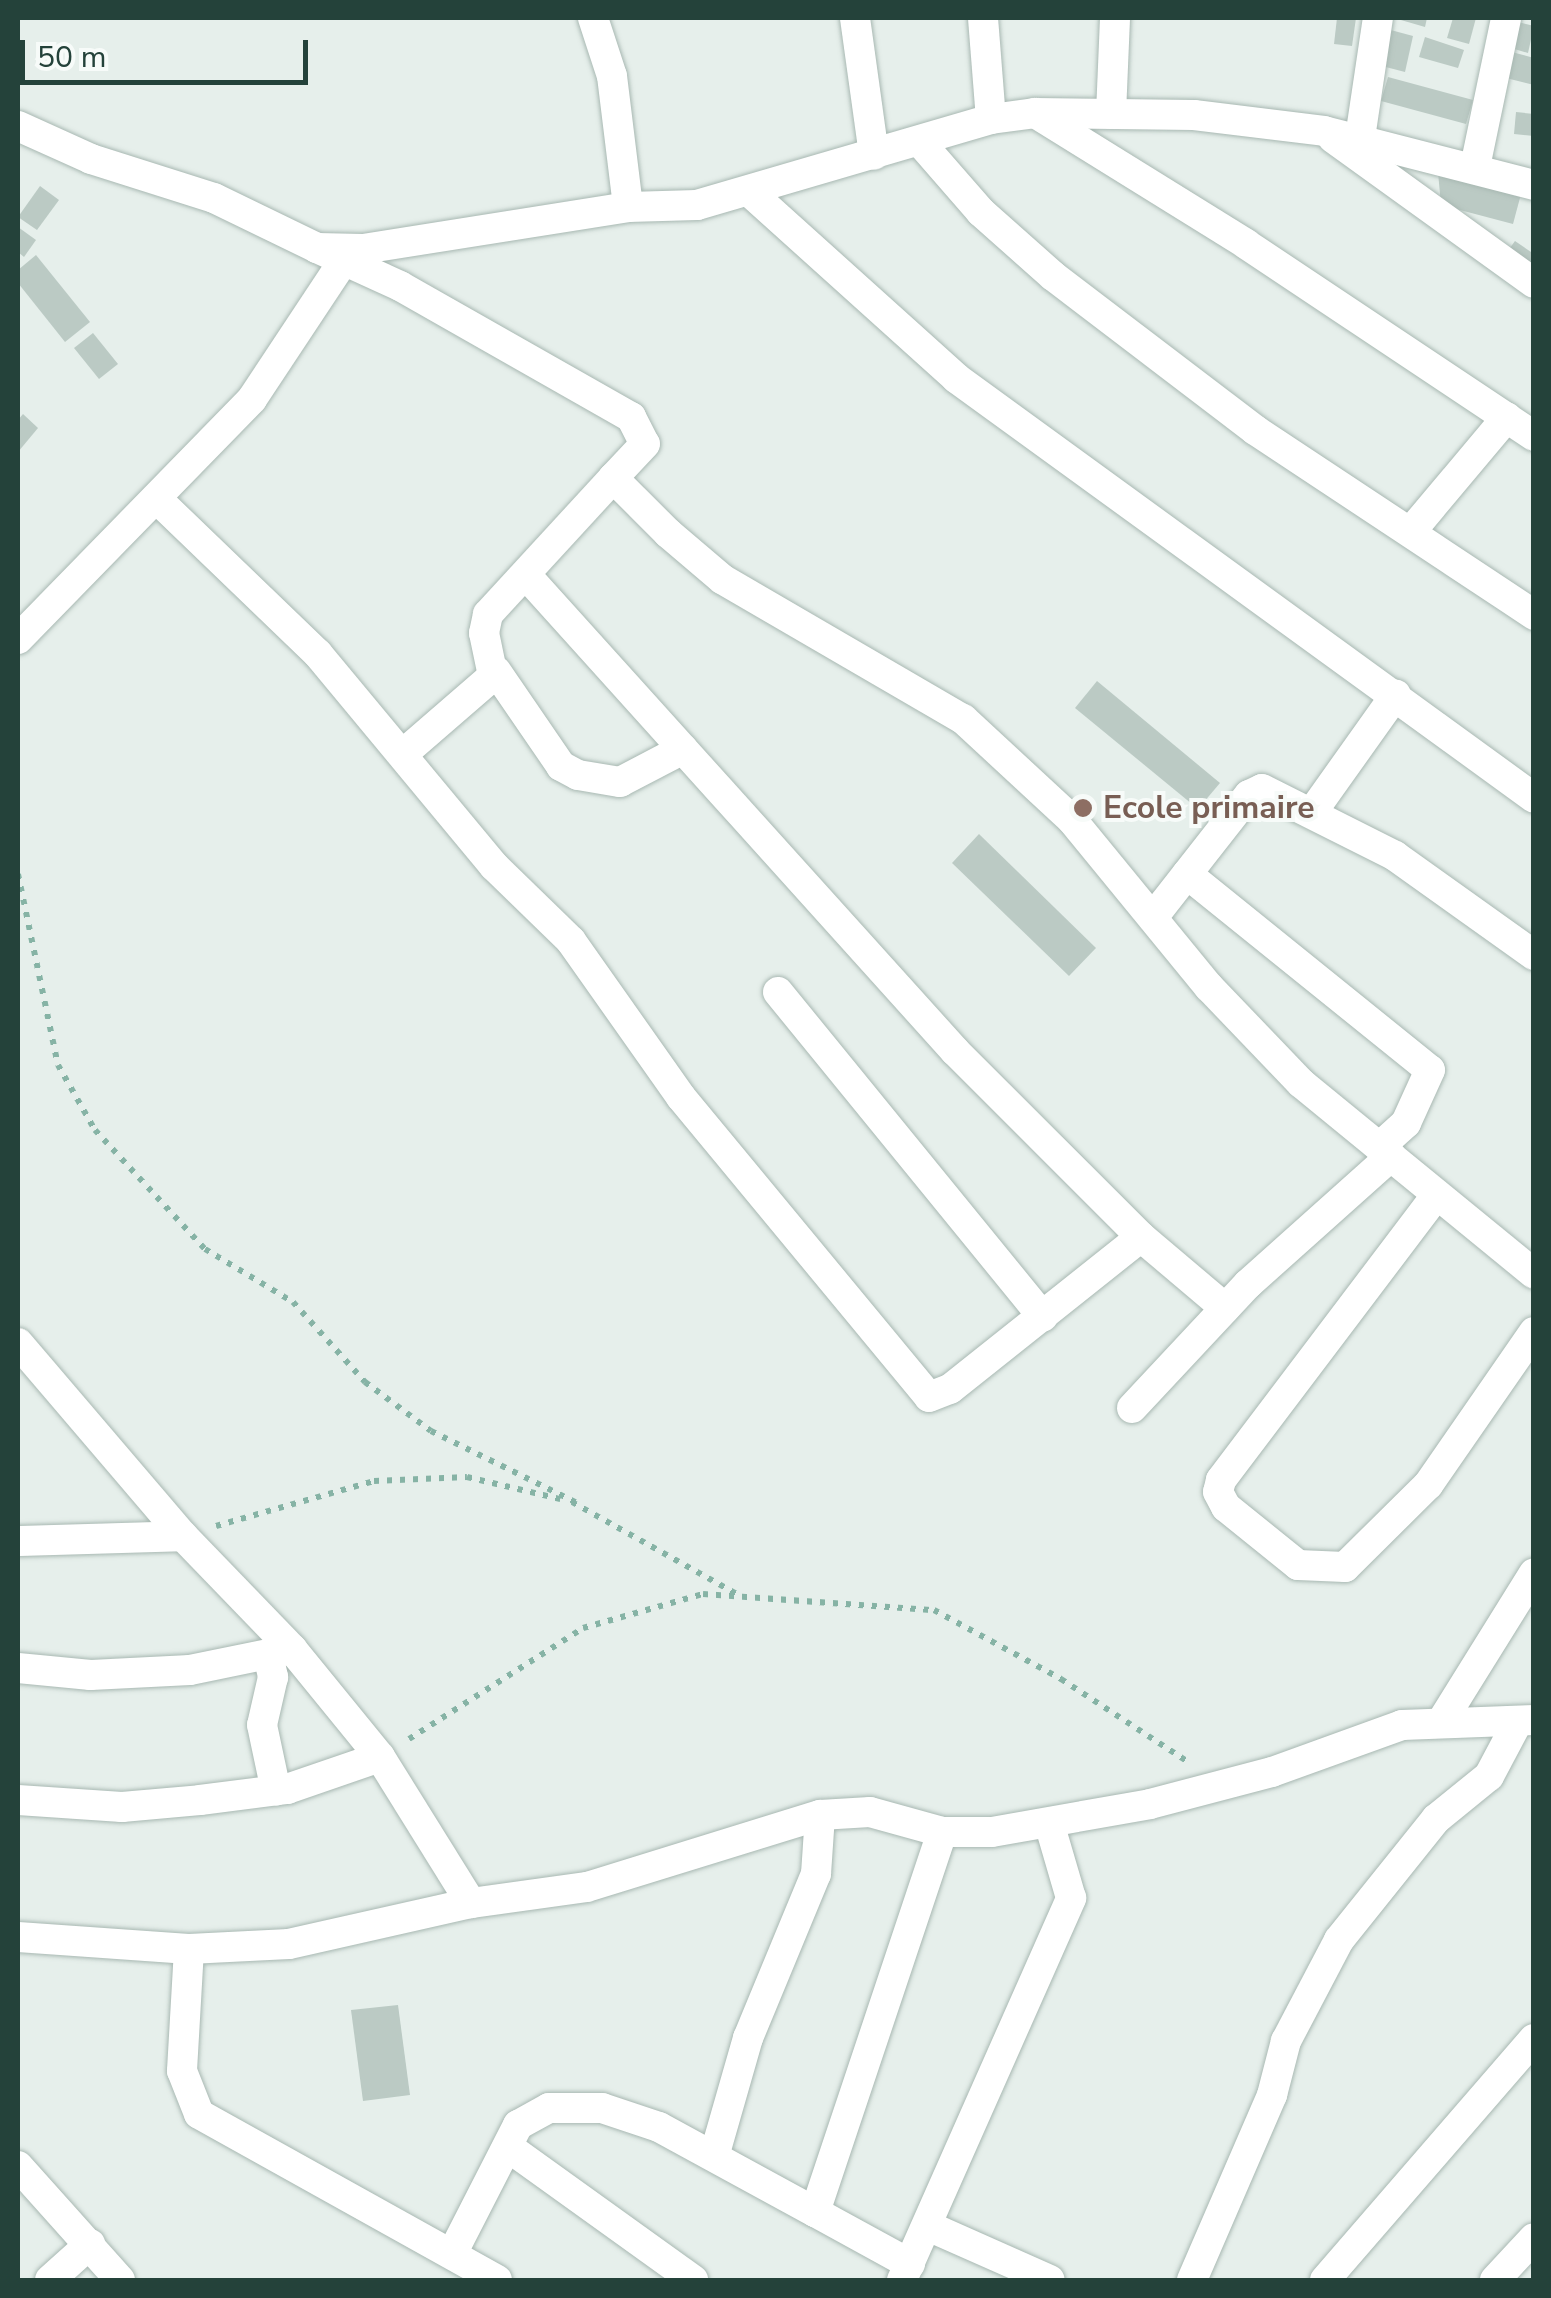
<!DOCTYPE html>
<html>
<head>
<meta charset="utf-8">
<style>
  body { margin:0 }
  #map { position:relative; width:1551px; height:2298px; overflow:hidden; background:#e6efeb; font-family:"Nunito Sans",sans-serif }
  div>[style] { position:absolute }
  .building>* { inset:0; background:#bbcac4 }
  .path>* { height:6px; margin-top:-3px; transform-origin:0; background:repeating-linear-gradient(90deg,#86b3a5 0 5px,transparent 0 13px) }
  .roads { filter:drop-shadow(0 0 2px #a8b8b2) drop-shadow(0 0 2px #a8b8b2) }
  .minor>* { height:30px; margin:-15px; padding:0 15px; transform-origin:15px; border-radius:15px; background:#fff }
  .dots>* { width:28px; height:28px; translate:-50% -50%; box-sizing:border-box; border:5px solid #f7fbf9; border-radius:50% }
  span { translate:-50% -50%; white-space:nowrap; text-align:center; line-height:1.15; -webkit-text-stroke:8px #f7fbf9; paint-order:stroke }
  .education-label { font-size:32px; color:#785e54; font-weight:700 }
  .left { translate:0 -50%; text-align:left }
  .frame { position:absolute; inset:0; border:20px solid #24423a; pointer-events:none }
  .scale { position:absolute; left:20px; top:40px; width:288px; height:45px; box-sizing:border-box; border:5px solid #24423a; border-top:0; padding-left:12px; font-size:30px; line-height:35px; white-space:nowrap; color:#24423a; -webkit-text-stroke:8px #f7fbf9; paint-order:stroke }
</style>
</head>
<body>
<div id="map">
  <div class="building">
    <div style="clip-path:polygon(1337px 18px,1356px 18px,1352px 46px,1334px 44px)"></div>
    <div style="clip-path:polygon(1394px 18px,1427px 18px,1425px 27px)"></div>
    <div style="clip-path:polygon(1453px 18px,1476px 18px,1469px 44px,1447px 38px)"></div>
    <div style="clip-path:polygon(1518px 22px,1534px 26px,1528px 53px,1511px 48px)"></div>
    <div style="clip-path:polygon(1387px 29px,1413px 36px,1405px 72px,1378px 65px)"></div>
    <div style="clip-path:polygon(1425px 37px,1464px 50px,1458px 68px,1419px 57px)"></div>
    <div style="clip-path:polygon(1508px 51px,1534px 58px,1534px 85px,1502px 77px)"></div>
    <div style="clip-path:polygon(1388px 77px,1473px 100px,1466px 124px,1381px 101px)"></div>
    <div style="clip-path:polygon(1516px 112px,1534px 114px,1534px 136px,1514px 134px)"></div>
    <div style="clip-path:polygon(1438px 172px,1521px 194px,1513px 224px,1441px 205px)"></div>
    <div style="clip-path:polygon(40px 186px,59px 200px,37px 230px,18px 217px)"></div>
    <div style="clip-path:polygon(18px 227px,36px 240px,24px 257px,18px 252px)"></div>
    <div style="clip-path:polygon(1515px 241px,1534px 254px,1534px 270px,1507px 252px)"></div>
    <div style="clip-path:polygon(36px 255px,90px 322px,65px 342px,18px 283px,18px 270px)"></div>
    <div style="clip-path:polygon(93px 333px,118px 364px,99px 379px,74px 348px)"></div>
    <div style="clip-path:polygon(23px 414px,38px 428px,18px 452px,18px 420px)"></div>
    <div style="clip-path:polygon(1097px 681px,1220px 783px,1198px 809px,1075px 708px)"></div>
    <div style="clip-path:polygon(979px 834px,1096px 948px,1069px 976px,952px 863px)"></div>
    <div style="clip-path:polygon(398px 2005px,410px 2095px,363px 2101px,351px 2010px)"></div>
  </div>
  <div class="path">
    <div style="left:18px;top:874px;width:195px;rotate:78.2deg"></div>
    <div style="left:58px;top:1065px;width:75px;rotate:60.4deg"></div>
    <div style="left:95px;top:1130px;width:162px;rotate:47.3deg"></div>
    <div style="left:205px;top:1249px;width:103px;rotate:31.1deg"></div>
    <div style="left:293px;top:1302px;width:108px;rotate:48deg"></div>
    <div style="left:365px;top:1382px;width:82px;rotate:36.6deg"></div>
    <div style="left:431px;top:1431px;width:161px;rotate:26.2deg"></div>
    <div style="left:572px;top:1502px;width:193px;rotate:29.2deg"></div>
    <div style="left:216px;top:1526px;width:164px;rotate:-15.9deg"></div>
    <div style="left:374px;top:1481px;width:93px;rotate:-2.5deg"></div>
    <div style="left:467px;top:1477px;width:96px;rotate:13.3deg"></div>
    <div style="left:409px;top:1739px;width:206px;rotate:-32.5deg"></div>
    <div style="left:583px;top:1628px;width:125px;rotate:-15.8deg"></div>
    <div style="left:703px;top:1594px;width:232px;rotate:4deg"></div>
    <div style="left:934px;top:1610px;width:145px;rotate:28.5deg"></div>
    <div style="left:1061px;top:1679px;width:150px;rotate:33.1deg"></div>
  </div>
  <div class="roads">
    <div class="minor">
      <div style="left:593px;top:18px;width:61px;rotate:71.9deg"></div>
      <div style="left:612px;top:76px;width:132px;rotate:83deg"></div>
      <div style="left:855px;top:18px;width:138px;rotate:82.1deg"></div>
      <div style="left:983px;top:18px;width:101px;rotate:85.5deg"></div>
      <div style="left:1035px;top:113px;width:248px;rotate:31.8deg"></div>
      <div style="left:1246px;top:244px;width:346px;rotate:33.7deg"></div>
      <div style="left:1111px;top:114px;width:96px;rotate:-87.6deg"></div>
      <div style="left:18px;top:126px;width:80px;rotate:24.3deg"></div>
      <div style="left:91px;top:159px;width:129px;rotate:17.6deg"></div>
      <div style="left:214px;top:198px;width:114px;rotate:25.9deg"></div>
      <div style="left:317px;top:248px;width:46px;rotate:1.2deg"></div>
      <div style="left:363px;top:249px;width:268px;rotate:-9deg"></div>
      <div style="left:628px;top:207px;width:69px;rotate:-1.7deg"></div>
      <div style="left:697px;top:205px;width:306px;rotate:-16.3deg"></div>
      <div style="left:991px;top:119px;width:44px;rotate:-7.8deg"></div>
      <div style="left:1035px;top:113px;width:159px;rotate:0.7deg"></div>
      <div style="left:1194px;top:115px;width:131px;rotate:7deg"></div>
      <div style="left:1324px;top:131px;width:217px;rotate:14.4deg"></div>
      <div style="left:1333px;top:138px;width:248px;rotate:35.8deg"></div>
      <div style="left:1360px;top:138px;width:121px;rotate:-81.5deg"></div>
      <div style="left:920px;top:142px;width:93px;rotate:48.9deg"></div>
      <div style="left:981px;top:212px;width:96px;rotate:41.6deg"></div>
      <div style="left:1053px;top:276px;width:254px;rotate:37.3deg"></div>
      <div style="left:1255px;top:430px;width:335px;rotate:33.5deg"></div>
      <div style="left:1475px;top:167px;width:152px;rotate:-78.2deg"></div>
      <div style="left:752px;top:194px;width:275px;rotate:42deg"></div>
      <div style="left:956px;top:378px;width:714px;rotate:36deg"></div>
      <div style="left:317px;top:248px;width:91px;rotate:24.6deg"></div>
      <div style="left:400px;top:286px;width:266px;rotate:29.6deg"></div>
      <div style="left:631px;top:417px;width:30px;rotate:63deg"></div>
      <div style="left:645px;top:444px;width:47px;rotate:133.3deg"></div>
      <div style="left:613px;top:478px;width:78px;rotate:45deg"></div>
      <div style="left:668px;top:533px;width:71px;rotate:40.4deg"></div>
      <div style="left:722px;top:579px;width:279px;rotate:30.2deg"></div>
      <div style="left:963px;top:719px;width:150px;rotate:42.8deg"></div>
      <div style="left:1073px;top:821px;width:215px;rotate:50.7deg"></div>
      <div style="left:1209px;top:987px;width:133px;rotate:46.2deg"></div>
      <div style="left:1301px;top:1083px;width:301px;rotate:39.3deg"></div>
      <div style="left:158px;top:500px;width:222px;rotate:43.9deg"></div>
      <div style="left:318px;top:654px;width:276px;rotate:50.3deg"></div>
      <div style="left:494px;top:866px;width:107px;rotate:44.2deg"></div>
      <div style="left:571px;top:941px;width:191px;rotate:54.8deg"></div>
      <div style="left:681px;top:1097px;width:389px;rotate:50.4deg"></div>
      <div style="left:929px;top:1397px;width:22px;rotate:-21deg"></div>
      <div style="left:950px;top:1389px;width:244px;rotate:-38.5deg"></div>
      <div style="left:1413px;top:529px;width:146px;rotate:-50deg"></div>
      <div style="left:526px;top:575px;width:641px;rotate:47.97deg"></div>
      <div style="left:955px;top:1051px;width:263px;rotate:45deg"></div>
      <div style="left:1141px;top:1237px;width:110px;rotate:40.2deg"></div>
      <div style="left:18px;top:639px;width:335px;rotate:-45.7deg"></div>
      <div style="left:252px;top:399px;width:167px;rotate:-56.5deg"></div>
      <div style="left:496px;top:671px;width:115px;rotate:55.6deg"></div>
      <div style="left:561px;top:766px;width:19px;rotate:28deg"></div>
      <div style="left:578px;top:775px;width:43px;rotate:9.5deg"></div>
      <div style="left:620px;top:782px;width:71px;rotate:-27.6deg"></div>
      <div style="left:404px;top:753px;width:118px;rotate:-40.9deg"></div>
      <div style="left:493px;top:676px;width:44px;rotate:-101.8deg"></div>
      <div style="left:484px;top:633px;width:19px;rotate:-78deg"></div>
      <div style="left:488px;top:614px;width:185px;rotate:-47.4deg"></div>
      <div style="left:1313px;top:811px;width:143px;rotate:-54.6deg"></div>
      <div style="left:1187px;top:874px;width:312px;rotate:38.9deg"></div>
      <div style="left:1430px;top:1070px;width:58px;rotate:114.4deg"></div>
      <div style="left:1406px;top:1123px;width:36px;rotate:138deg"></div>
      <div style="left:1154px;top:916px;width:154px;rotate:-51.9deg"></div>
      <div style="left:1249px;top:795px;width:14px;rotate:-25deg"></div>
      <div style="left:1262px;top:789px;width:149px;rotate:26.7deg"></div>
      <div style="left:1395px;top:856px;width:171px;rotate:35.5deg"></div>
      <div style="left:778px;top:992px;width:419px;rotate:50.8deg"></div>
      <div style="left:1435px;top:1197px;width:355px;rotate:127.1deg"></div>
      <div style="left:1221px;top:1480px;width:12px;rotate:104deg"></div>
      <div style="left:1218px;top:1492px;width:17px;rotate:62deg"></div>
      <div style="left:1226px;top:1507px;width:92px;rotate:38.9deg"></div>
      <div style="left:1298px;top:1565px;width:47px;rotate:2.4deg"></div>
      <div style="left:1345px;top:1567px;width:117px;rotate:-44.7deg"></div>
      <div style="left:1428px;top:1485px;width:186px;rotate:-55.3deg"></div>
      <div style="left:18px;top:1343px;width:254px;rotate:49.5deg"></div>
      <div style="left:183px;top:1536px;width:157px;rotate:46deg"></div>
      <div style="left:292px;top:1649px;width:139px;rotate:50.8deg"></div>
      <div style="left:380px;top:1757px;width:172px;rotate:58.1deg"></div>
      <div style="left:1132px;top:1408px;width:170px;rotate:-46.9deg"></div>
      <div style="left:1248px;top:1284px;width:192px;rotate:-41.8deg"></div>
      <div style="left:18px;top:1541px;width:165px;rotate:-1.7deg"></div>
      <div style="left:268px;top:1655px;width:23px;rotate:77deg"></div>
      <div style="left:273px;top:1677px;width:49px;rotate:102.9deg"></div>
      <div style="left:262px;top:1725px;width:67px;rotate:78deg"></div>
      <div style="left:18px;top:1668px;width:73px;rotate:5.5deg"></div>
      <div style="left:91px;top:1675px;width:99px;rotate:-2.9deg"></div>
      <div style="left:190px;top:1670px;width:104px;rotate:-11.6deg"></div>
      <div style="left:1442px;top:1721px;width:174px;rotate:-58.1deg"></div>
      <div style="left:18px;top:1800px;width:104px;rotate:3.9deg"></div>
      <div style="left:122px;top:1807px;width:78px;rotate:-5.1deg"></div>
      <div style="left:200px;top:1800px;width:88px;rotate:-7.2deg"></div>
      <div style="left:287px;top:1789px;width:98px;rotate:-19deg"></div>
      <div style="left:18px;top:1937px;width:171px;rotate:4deg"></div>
      <div style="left:189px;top:1949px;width:100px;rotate:-2.9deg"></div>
      <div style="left:289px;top:1944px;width:187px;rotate:-12.7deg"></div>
      <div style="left:471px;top:1903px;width:117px;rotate:-7.9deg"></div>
      <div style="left:587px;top:1887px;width:244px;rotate:-17.2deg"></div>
      <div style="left:820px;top:1815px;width:50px;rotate:-3.4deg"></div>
      <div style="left:870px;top:1812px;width:75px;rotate:15.5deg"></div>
      <div style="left:942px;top:1832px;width:50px"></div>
      <div style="left:992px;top:1832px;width:160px;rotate:-10deg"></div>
      <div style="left:1150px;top:1804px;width:126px;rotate:-14.7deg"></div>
      <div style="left:1272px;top:1772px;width:138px;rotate:-19.9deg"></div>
      <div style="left:1402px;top:1725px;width:132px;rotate:-2.2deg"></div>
      <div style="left:189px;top:1949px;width:122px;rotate:93.3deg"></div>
      <div style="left:182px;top:2071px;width:46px;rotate:68.4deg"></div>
      <div style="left:199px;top:2114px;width:341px;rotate:29.1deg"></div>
      <div style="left:508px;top:2147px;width:228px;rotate:35.7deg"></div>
      <div style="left:715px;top:2153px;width:120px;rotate:-74deg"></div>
      <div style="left:748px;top:2038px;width:178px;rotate:-67.5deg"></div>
      <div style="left:816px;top:1874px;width:59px;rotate:-86.1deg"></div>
      <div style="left:18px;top:2166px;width:153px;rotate:48.2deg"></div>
      <div style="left:928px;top:2226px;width:133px;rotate:23.9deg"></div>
      <div style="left:453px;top:2252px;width:143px;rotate:-62.9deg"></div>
      <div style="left:518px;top:2125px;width:35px;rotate:-29deg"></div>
      <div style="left:549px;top:2108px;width:53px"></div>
      <div style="left:602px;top:2108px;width:60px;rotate:18.4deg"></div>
      <div style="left:659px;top:2127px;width:178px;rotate:28.6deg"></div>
      <div style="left:910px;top:2264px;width:108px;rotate:-151.3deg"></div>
      <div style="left:815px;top:2212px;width:401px;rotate:-71.5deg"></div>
      <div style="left:50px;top:2280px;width:54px;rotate:-42deg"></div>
      <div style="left:902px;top:2280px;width:418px;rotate:-66.1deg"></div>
      <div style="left:1071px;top:1898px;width:78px;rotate:-106.3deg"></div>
      <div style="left:1192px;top:2280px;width:202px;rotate:-66.6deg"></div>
      <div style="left:1272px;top:2095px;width:56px;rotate:-75.5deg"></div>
      <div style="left:1286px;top:2041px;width:114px;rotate:-62.3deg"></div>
      <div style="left:1339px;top:1940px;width:155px;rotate:-51.3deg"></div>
      <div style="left:1436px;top:1819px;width:68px;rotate:-39.1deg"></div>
      <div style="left:1489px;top:1776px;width:58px;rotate:-62.1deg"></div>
      <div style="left:1325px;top:2280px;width:319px;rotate:-49.1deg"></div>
      <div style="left:1495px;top:2280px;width:57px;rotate:-47.1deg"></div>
    </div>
  </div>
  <div class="dots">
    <div style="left:1083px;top:808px;background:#8d6e63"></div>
  </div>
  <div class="education-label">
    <span class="left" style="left:1103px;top:808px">Ecole primaire</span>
  </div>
  <div class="frame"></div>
  <div class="scale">50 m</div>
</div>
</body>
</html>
